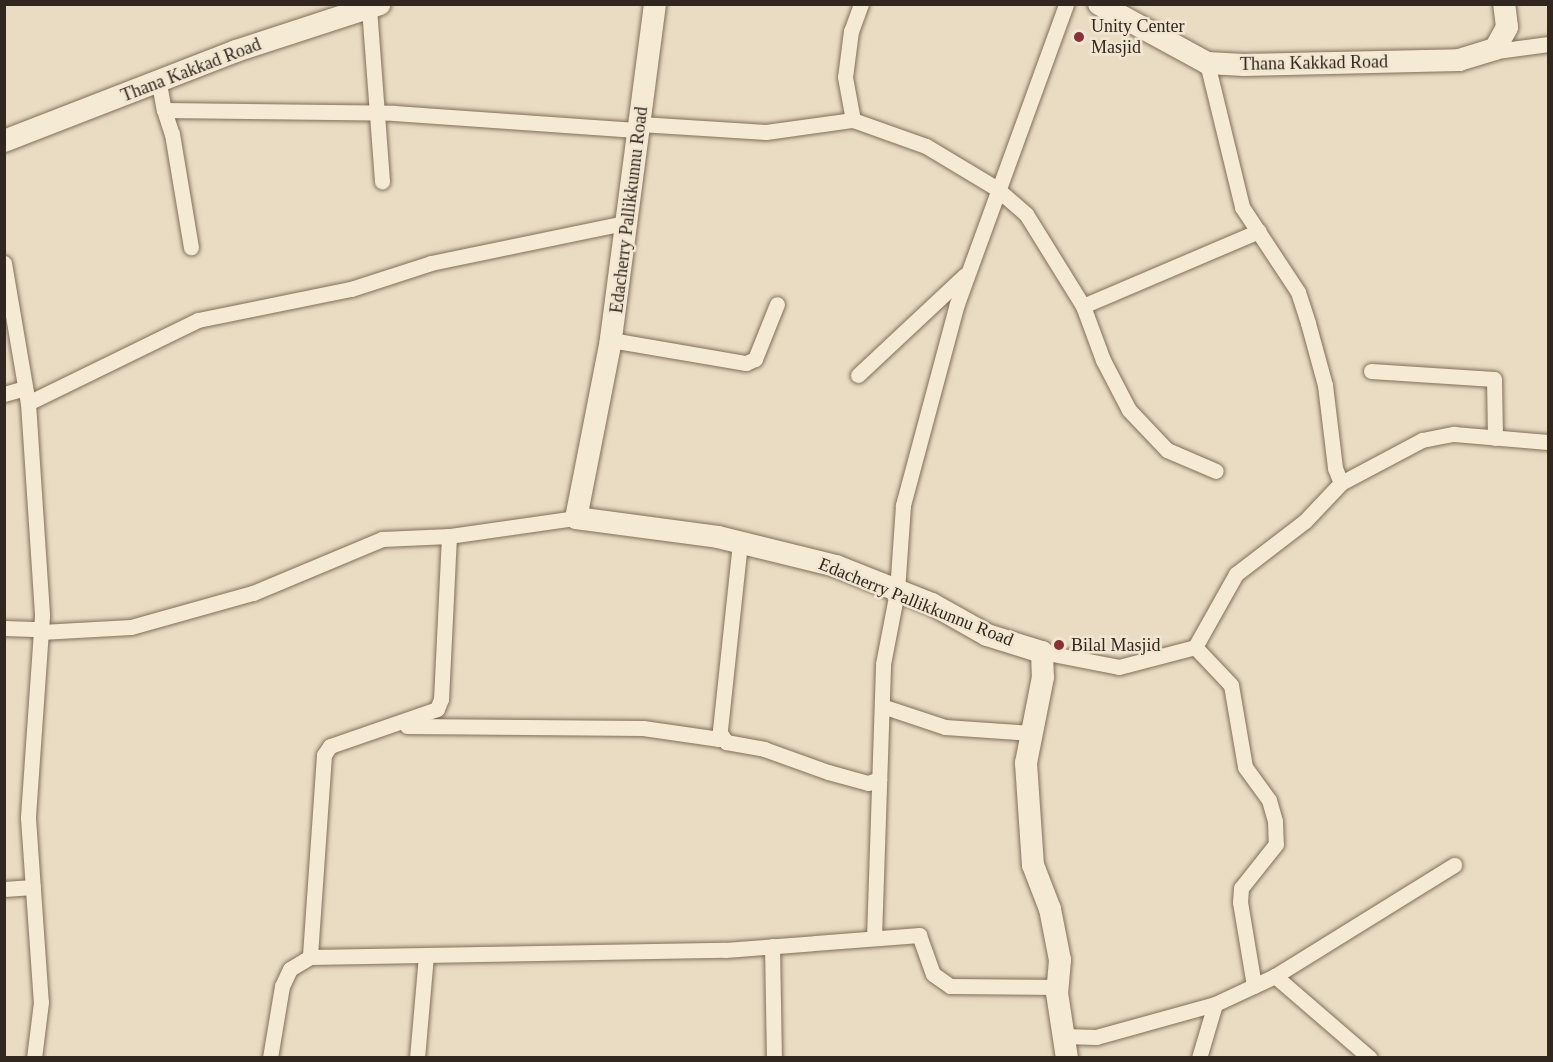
<!DOCTYPE html>
<html>
<head>
<meta charset="utf-8">
<style>
  body { margin:0 }
  #map { position:relative; width:1553px; height:1062px; overflow:hidden; background:#e9dcc2; font-family:Georgia,serif }
  div>[style] { position:absolute }
  .roads { filter:drop-shadow(0 0 2px #816e5b) drop-shadow(0 0 2px #816e5b) }
  .street>* { height:15px; margin:-7.5px; padding:0 7.5px; transform-origin:7.5px; border-radius:7.5px; background:#f5ead4 }
  .secondary>* { height:22px; margin:-11px; padding:0 11px; transform-origin:11px; border-radius:11px; background:#f5ead4 }
  .dots>* { width:16px; height:16px; translate:-50% -50%; box-sizing:border-box; border:3px solid #f1e6d1; border-radius:50% }
  span { translate:-50% -50%; white-space:nowrap; text-align:center; line-height:1.15; -webkit-text-stroke:5px #f1e6d1; paint-order:stroke }
  .poi-label { font-size:18px; color:#32271e }
  .left { translate:0 -50%; text-align:left }
  .street-label { font-size:18px; color:#32271e }
  .frame { position:absolute; inset:0; border:6px solid #32271e; pointer-events:none }
</style>
</head>
<body>
<div id="map">
  <div class="roads">
    <div class="street">
      <div style="left:861px;top:4px;width:29px;rotate:110deg"></div>
      <div style="left:851px;top:31px;width:46px;rotate:97.4deg"></div>
      <div style="left:845px;top:77px;width:44px;rotate:79.5deg"></div>
      <div style="left:853px;top:120px;width:77px;rotate:19.6deg"></div>
      <div style="left:926px;top:146px;width:82px;rotate:31deg"></div>
      <div style="left:996px;top:188px;width:40px;rotate:41deg"></div>
      <div style="left:1026px;top:214px;width:108px;rotate:58.2deg"></div>
      <div style="left:1083px;top:306px;width:58px;rotate:69.7deg"></div>
      <div style="left:1103px;top:360px;width:56px;rotate:62.5deg"></div>
      <div style="left:1129px;top:410px;width:55px;rotate:46.5deg"></div>
      <div style="left:1167px;top:450px;width:53px;rotate:23.2deg"></div>
      <div style="left:369px;top:8px;width:174px;rotate:85.7deg"></div>
      <div style="left:1489px;top:52px;width:60px;rotate:-7.7deg"></div>
      <div style="left:1207px;top:63px;width:148px;rotate:76.3deg"></div>
      <div style="left:1242px;top:207px;width:102px;rotate:56.6deg"></div>
      <div style="left:1298px;top:292px;width:33px;rotate:72deg"></div>
      <div style="left:1308px;top:323px;width:64px;rotate:74.7deg"></div>
      <div style="left:1325px;top:385px;width:84px;rotate:83.1deg"></div>
      <div style="left:1335px;top:468px;width:16px;rotate:68deg"></div>
      <div style="left:1341px;top:483px;width:92px;rotate:-28deg"></div>
      <div style="left:1422px;top:440px;width:33px;rotate:-11deg"></div>
      <div style="left:1454px;top:434px;width:94px;rotate:4.9deg"></div>
      <div style="left:159px;top:83px;width:27px;rotate:80deg"></div>
      <div style="left:164px;top:110px;width:230px;rotate:0.7deg"></div>
      <div style="left:394px;top:113px;width:246px;rotate:4deg"></div>
      <div style="left:164px;top:110px;width:25px;rotate:72deg"></div>
      <div style="left:172px;top:134px;width:115px;rotate:80.5deg"></div>
      <div style="left:640px;top:124px;width:126px;rotate:3.6deg"></div>
      <div style="left:766px;top:132px;width:88px;rotate:-7.9deg"></div>
      <div style="left:4px;top:263px;width:142px;rotate:80.3deg"></div>
      <div style="left:28px;top:403px;width:213px;rotate:86.2deg"></div>
      <div style="left:42px;top:616px;width:202px;rotate:94deg"></div>
      <div style="left:28px;top:818px;width:184px;rotate:86deg"></div>
      <div style="left:41px;top:1002px;width:56px;rotate:97.1deg"></div>
      <div style="left:1083px;top:306px;width:191px;rotate:-23.1deg"></div>
      <div style="left:611px;top:340px;width:137px;rotate:9.7deg"></div>
      <div style="left:746px;top:363px;width:10px;rotate:-24deg"></div>
      <div style="left:755px;top:359px;width:59px;rotate:-68.2deg"></div>
      <div style="left:1371px;top:371px;width:123px;rotate:3.7deg"></div>
      <div style="left:1494px;top:379px;width:59px;rotate:89deg"></div>
      <div style="left:858px;top:375px;width:146px;rotate:-43.1deg"></div>
      <div style="left:4px;top:394px;width:22px;rotate:-16deg"></div>
      <div style="left:28px;top:403px;width:189px;rotate:-26deg"></div>
      <div style="left:198px;top:320px;width:156px;rotate:-11.5deg"></div>
      <div style="left:351px;top:289px;width:84px;rotate:-18deg"></div>
      <div style="left:431px;top:263px;width:202px;rotate:-11.7deg"></div>
      <div style="left:449px;top:536px;width:128px;rotate:-8.1deg"></div>
      <div style="left:4px;top:628px;width:37px;rotate:2deg"></div>
      <div style="left:41px;top:632px;width:90px;rotate:-3.2deg"></div>
      <div style="left:131px;top:627px;width:127px;rotate:-15.6deg"></div>
      <div style="left:253px;top:593px;width:140px;rotate:-22.7deg"></div>
      <div style="left:382px;top:539px;width:67px;rotate:-2.6deg"></div>
      <div style="left:449px;top:536px;width:163px;rotate:92.8deg"></div>
      <div style="left:441px;top:699px;width:11px;rotate:112deg"></div>
      <div style="left:437px;top:709px;width:113px;rotate:160.9deg"></div>
      <div style="left:330px;top:746px;width:11px;rotate:124deg"></div>
      <div style="left:324px;top:755px;width:202px;rotate:94deg"></div>
      <div style="left:310px;top:957px;width:23px;rotate:149deg"></div>
      <div style="left:290px;top:969px;width:19px;rotate:115deg"></div>
      <div style="left:282px;top:986px;width:73px;rotate:99.5deg"></div>
      <div style="left:1195px;top:647px;width:52px;rotate:46.5deg"></div>
      <div style="left:1231px;top:685px;width:83px;rotate:80.3deg"></div>
      <div style="left:1245px;top:767px;width:41px;rotate:54deg"></div>
      <div style="left:1269px;top:800px;width:22px;rotate:74deg"></div>
      <div style="left:1275px;top:821px;width:23px;rotate:88deg"></div>
      <div style="left:1276px;top:844px;width:56px;rotate:128.5deg"></div>
      <div style="left:1241px;top:888px;width:14px;rotate:94deg"></div>
      <div style="left:1240px;top:902px;width:85px;rotate:80.5deg"></div>
      <div style="left:1042px;top:652px;width:78px;rotate:11deg"></div>
      <div style="left:1119px;top:667px;width:79px;rotate:-14.7deg"></div>
      <div style="left:1195px;top:647px;width:84px;rotate:-60.7deg"></div>
      <div style="left:1236px;top:574px;width:87px;rotate:-37.5deg"></div>
      <div style="left:1305px;top:521px;width:52px;rotate:-46.5deg"></div>
      <div style="left:882px;top:706px;width:66px;rotate:18.4deg"></div>
      <div style="left:945px;top:727px;width:87px;rotate:3.9deg"></div>
      <div style="left:407px;top:726px;width:236px;rotate:0.5deg"></div>
      <div style="left:643px;top:728px;width:77px;rotate:8.2deg"></div>
      <div style="left:719px;top:739px;width:199px;rotate:-83.9deg"></div>
      <div style="left:720px;top:733px;width:11px;rotate:56deg"></div>
      <div style="left:726px;top:742px;width:39px;rotate:10deg"></div>
      <div style="left:764px;top:749px;width:68px;rotate:19.8deg"></div>
      <div style="left:828px;top:772px;width:41px;rotate:15.4deg"></div>
      <div style="left:868px;top:783px;width:12px;rotate:-20deg"></div>
      <div style="left:4px;top:889px;width:29px;rotate:-4deg"></div>
      <div style="left:874px;top:938px;width:274px;rotate:-88.1deg"></div>
      <div style="left:883px;top:664px;width:74px;rotate:-79.1deg"></div>
      <div style="left:897px;top:591px;width:86px;rotate:-86deg"></div>
      <div style="left:903px;top:505px;width:208px;rotate:-75deg"></div>
      <div style="left:957px;top:304px;width:319px;rotate:-70deg"></div>
      <div style="left:772px;top:946px;width:112px;rotate:89deg"></div>
      <div style="left:310px;top:957px;width:415px;rotate:-1deg"></div>
      <div style="left:725px;top:950px;width:195px;rotate:-4.4deg"></div>
      <div style="left:919px;top:935px;width:41px;rotate:70.3deg"></div>
      <div style="left:933px;top:974px;width:21px;rotate:35deg"></div>
      <div style="left:950px;top:986px;width:108px;rotate:0.5deg"></div>
      <div style="left:1275px;top:976px;width:125px;rotate:40.8deg"></div>
      <div style="left:1064px;top:1036px;width:32px;rotate:2deg"></div>
      <div style="left:1096px;top:1037px;width:123px;rotate:-15.5deg"></div>
      <div style="left:1215px;top:1004px;width:66px;rotate:-25deg"></div>
      <div style="left:1275px;top:976px;width:211px;rotate:-31.8deg"></div>
      <div style="left:417px;top:1058px;width:102px;rotate:-85deg"></div>
      <div style="left:1199px;top:1058px;width:56px;rotate:-73.5deg"></div>
    </div>
    <div class="secondary">
      <div style="left:655px;top:4px;width:339px;rotate:97.5deg"></div>
      <div style="left:611px;top:340px;width:181px;rotate:101.1deg"></div>
      <div style="left:576px;top:518px;width:143px;rotate:7.6deg"></div>
      <div style="left:718px;top:537px;width:122px;rotate:13.8deg"></div>
      <div style="left:836px;top:566px;width:103px;rotate:21.6deg"></div>
      <div style="left:932px;top:604px;width:63px;rotate:29.4deg"></div>
      <div style="left:987px;top:635px;width:58px;rotate:17.2deg"></div>
      <div style="left:1042px;top:652px;width:25px;rotate:88deg"></div>
      <div style="left:1043px;top:677px;width:88px;rotate:101.2deg"></div>
      <div style="left:1026px;top:763px;width:102px;rotate:86.1deg"></div>
      <div style="left:1033px;top:865px;width:47px;rotate:68.9deg"></div>
      <div style="left:1050px;top:909px;width:52px;rotate:78.9deg"></div>
      <div style="left:1060px;top:960px;width:33px;rotate:95deg"></div>
      <div style="left:1057px;top:993px;width:66px;rotate:81.3deg"></div>
      <div style="left:1099px;top:4px;width:123px;rotate:28.6deg"></div>
      <div style="left:1207px;top:63px;width:37px;rotate:3deg"></div>
      <div style="left:1244px;top:65px;width:215px;rotate:-1.3deg"></div>
      <div style="left:1459px;top:60px;width:38px;rotate:-17deg"></div>
      <div style="left:1495px;top:49px;width:25px;rotate:-61deg"></div>
      <div style="left:1507px;top:27px;width:23px;rotate:-97deg"></div>
      <div style="left:4px;top:141px;width:249px;rotate:-21.2deg"></div>
      <div style="left:236px;top:51px;width:151px;rotate:-18.1deg"></div>
    </div>
  </div>
  <div class="dots">
    <div style="left:1079px;top:37px;background:#8a3135"></div>
    <div style="left:1059px;top:645px;background:#8a3135"></div>
  </div>
  <div class="poi-label">
    <span class="left" style="left:1091px;top:37px">Unity Center<br>Masjid</span>
    <span class="left" style="left:1071px;top:645px">Bilal Masjid</span>
  </div>
  <div class="street-label">
    <span style="left:1314px;top:63px;rotate:-1deg">Thana Kakkad Road</span>
    <span style="left:191px;top:70px;rotate:-21deg">Thana Kakkad Road</span>
    <span style="left:629px;top:210px;rotate:-83deg">Edacherry Pallikkunnu Road</span>
    <span style="left:916px;top:602px;rotate:22deg">Edacherry Pallikkunnu Road</span>
  </div>
  <div class="frame"></div>
</div>
</body>
</html>
